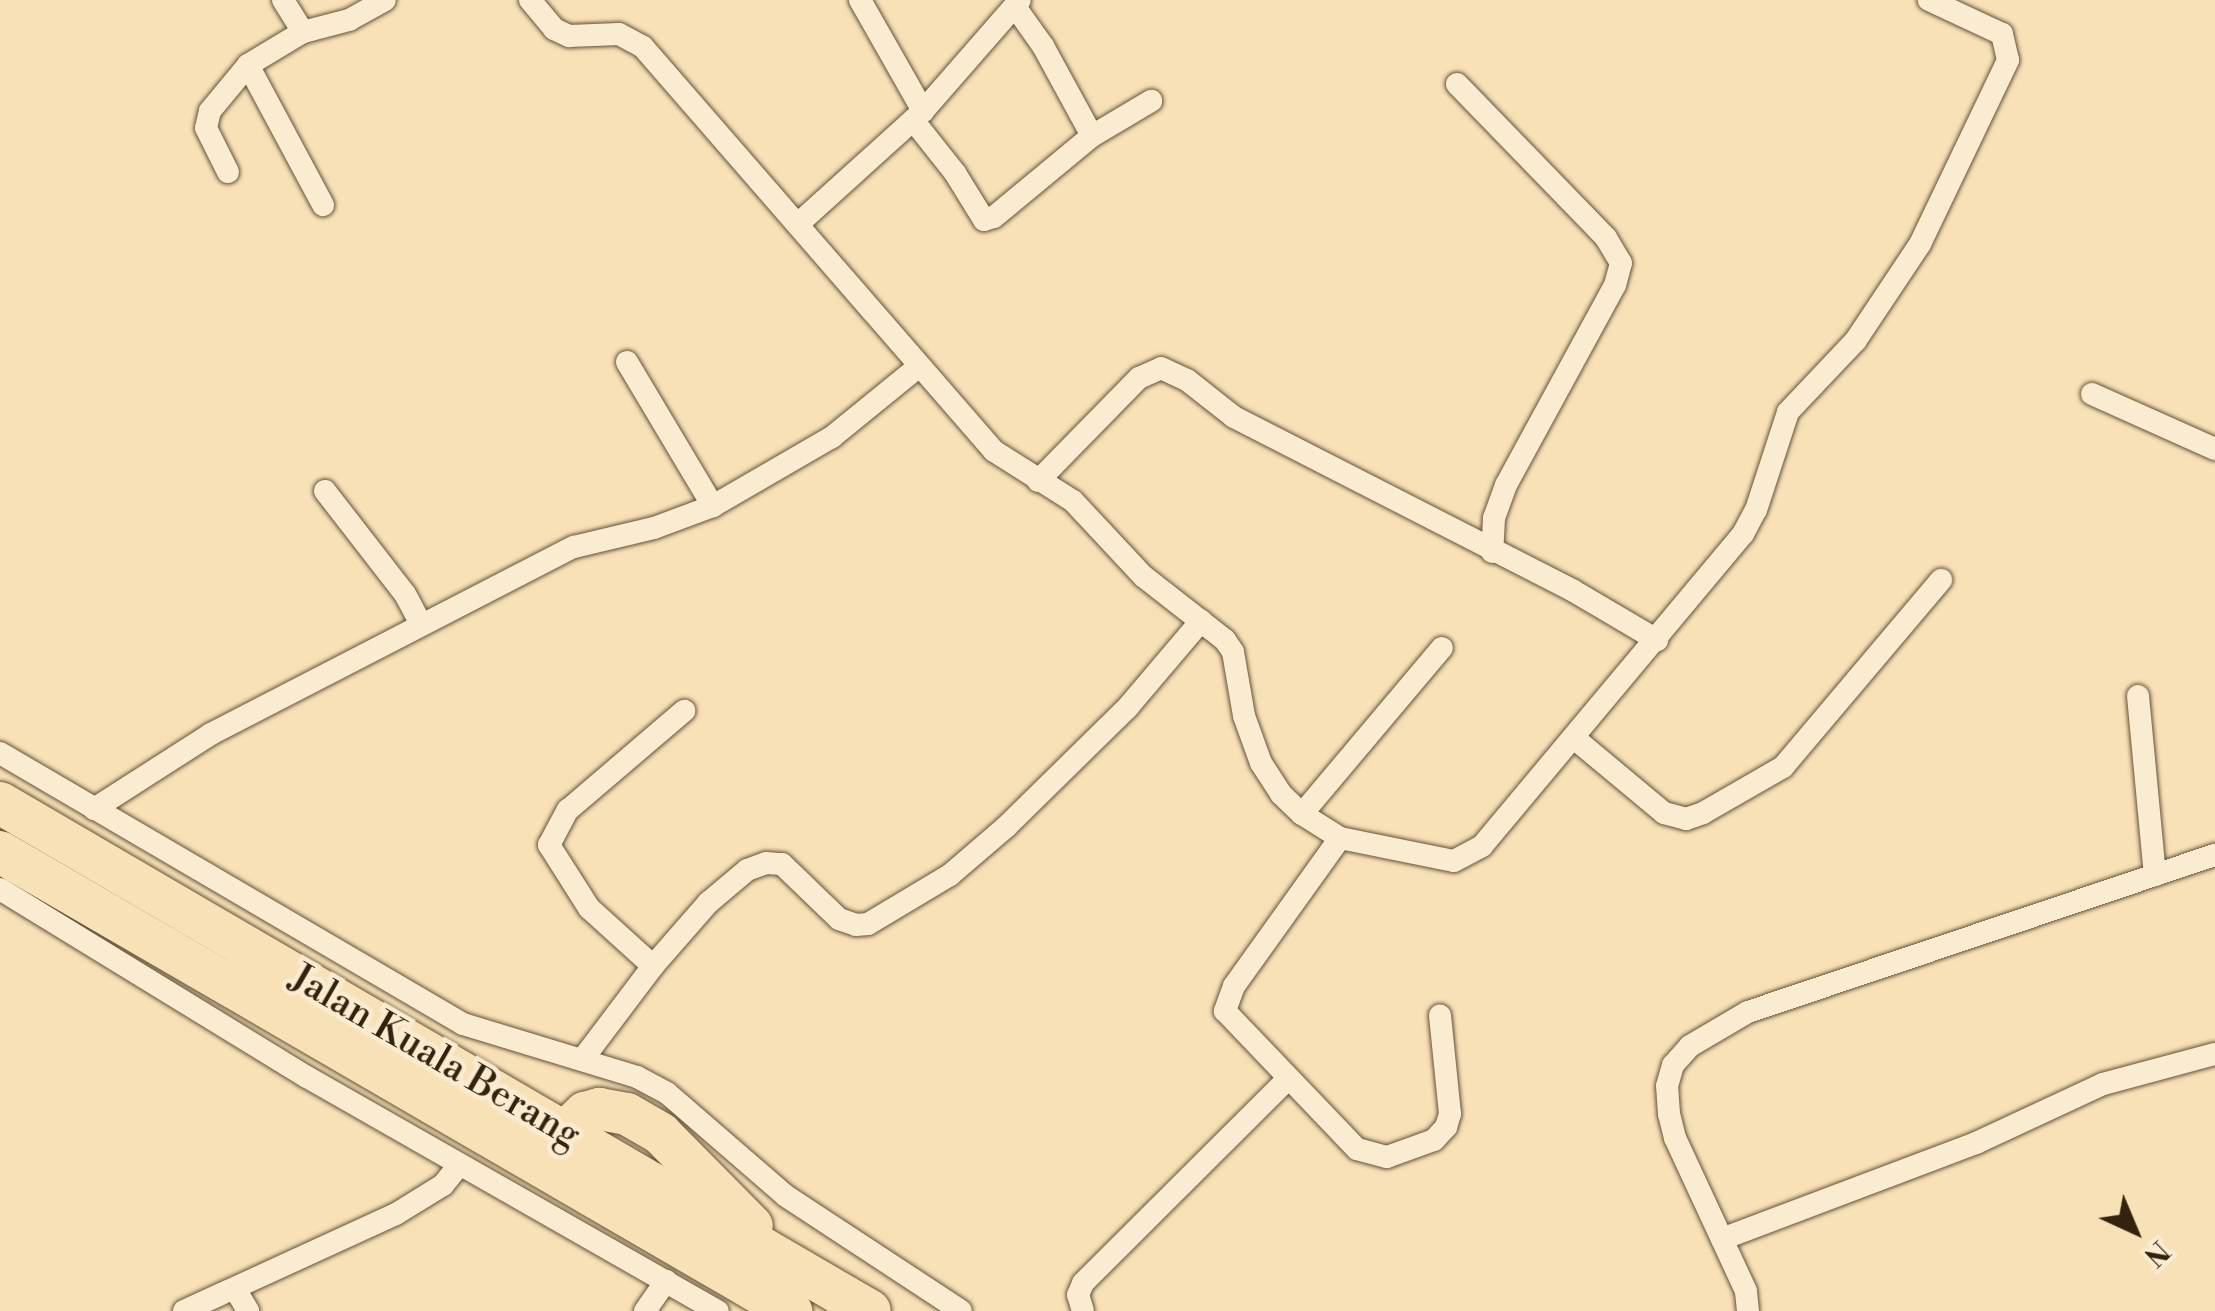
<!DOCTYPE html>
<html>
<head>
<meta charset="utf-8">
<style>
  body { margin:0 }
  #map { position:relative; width:2215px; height:1311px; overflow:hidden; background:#f8e1b7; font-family:"Libre Bodoni",serif }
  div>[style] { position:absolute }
  .roads { filter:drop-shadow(0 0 2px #645238) drop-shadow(0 0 2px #645238) }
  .street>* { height:22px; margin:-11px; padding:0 11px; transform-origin:11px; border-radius:11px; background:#faecd0 }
  .highway>* { height:42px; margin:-21px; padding:0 21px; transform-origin:21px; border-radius:21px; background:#f8e1b7 }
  span { translate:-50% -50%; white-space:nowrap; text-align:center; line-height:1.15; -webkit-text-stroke:9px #faecd0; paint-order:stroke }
  .street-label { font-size:38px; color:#33230e }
  .north { position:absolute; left:2085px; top:1181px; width:100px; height:100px; -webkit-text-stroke:8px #faecd0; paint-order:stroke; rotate:136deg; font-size:28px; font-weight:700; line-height:40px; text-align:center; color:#33230e }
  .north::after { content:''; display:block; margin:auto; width:35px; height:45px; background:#33230e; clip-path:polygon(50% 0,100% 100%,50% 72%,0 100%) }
</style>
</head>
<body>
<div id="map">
  <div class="roads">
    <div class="street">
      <div style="left:283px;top:0;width:38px;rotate:58deg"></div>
      <div style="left:303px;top:32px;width:48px;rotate:-14.6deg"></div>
      <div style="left:349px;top:20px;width:41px;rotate:-29.1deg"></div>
      <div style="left:530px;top:0;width:38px;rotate:50deg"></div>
      <div style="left:554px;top:29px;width:17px;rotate:25deg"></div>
      <div style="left:569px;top:36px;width:50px;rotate:-2.3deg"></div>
      <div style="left:619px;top:34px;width:27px;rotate:28deg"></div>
      <div style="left:643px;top:47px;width:535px;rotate:49.02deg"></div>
      <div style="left:994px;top:451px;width:93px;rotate:32.3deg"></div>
      <div style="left:1073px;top:501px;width:103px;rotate:47deg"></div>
      <div style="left:1143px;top:576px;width:104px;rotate:38deg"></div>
      <div style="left:1225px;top:640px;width:14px;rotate:56deg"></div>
      <div style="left:1233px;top:652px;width:65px;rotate:80.2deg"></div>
      <div style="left:1244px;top:716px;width:50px;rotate:70.1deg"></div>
      <div style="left:1261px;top:763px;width:37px;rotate:57deg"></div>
      <div style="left:1281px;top:794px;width:29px;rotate:44deg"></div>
      <div style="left:1302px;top:814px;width:45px;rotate:32.3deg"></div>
      <div style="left:1340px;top:838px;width:116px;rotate:11.4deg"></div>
      <div style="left:1454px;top:861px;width:32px;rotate:-28deg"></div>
      <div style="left:1482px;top:846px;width:407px;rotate:-50.1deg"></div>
      <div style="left:1743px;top:534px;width:27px;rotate:-62deg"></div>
      <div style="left:1756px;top:510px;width:103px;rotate:-71.9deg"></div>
      <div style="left:1788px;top:412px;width:99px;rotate:-46.6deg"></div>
      <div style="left:1856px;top:340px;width:115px;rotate:-56.3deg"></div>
      <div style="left:1920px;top:244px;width:204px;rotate:-64.4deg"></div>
      <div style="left:2008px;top:60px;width:27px;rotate:-103deg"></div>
      <div style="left:2002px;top:34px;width:81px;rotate:-155deg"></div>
      <div style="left:860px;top:0;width:128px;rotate:60.4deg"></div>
      <div style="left:1016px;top:8px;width:47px;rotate:54.6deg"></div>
      <div style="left:1043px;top:46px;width:102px;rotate:61.4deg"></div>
      <div style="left:248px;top:65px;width:159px;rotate:61.8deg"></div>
      <div style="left:1457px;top:84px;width:214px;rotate:45.9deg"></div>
      <div style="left:1606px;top:238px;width:29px;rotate:59deg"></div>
      <div style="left:1621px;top:263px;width:23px;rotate:105deg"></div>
      <div style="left:1615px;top:285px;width:228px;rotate:118.6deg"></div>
      <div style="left:1506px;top:485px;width:35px;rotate:110deg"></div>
      <div style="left:1494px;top:518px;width:34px;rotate:93deg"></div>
      <div style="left:913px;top:120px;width:68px;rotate:51.6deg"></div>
      <div style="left:955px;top:173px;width:55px;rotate:58.3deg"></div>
      <div style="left:984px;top:220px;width:10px;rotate:-17deg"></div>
      <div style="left:994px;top:217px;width:127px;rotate:-39.6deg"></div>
      <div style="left:1092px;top:136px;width:69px;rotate:-30.7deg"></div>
      <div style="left:228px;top:172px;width:49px;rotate:-116.6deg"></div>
      <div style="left:206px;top:128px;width:17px;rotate:-77deg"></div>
      <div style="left:210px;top:111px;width:60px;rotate:-50.4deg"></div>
      <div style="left:248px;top:65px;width:64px;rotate:-31deg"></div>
      <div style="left:798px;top:224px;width:169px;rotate:-42.1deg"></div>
      <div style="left:923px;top:111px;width:147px;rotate:-48.9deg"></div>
      <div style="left:627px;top:362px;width:168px;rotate:59.2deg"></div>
      <div style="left:2092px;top:394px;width:135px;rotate:24.1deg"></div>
      <div style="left:1038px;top:481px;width:144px;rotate:-45.6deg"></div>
      <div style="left:1139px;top:378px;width:24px;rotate:-24deg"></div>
      <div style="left:1161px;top:368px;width:29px;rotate:25deg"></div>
      <div style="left:1187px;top:380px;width:60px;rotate:38.2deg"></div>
      <div style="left:1234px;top:417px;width:380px;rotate:27.1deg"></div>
      <div style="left:1572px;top:590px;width:99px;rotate:30.5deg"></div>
      <div style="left:325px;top:491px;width:130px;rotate:52.2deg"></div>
      <div style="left:405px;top:594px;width:34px;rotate:62deg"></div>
      <div style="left:2138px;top:696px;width:180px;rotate:84.6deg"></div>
      <div style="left:1574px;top:738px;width:117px;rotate:39.8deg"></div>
      <div style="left:1664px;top:813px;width:23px;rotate:15deg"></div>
      <div style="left:1686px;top:819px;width:18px;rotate:-19deg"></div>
      <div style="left:1703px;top:813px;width:92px;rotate:-29.9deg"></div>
      <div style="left:1783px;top:767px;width:245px;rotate:-49.8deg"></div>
      <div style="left:0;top:753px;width:536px;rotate:30.34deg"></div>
      <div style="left:463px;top:1024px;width:182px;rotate:16.9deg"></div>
      <div style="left:637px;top:1077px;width:34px;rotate:28deg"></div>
      <div style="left:667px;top:1093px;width:157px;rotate:40.9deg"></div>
      <div style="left:786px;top:1196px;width:209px;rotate:33.3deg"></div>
      <div style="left:94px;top:809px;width:139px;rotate:-32.7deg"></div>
      <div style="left:211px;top:734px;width:408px;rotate:-27.3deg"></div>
      <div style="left:574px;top:547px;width:82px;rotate:-13.4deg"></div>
      <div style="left:654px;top:528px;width:63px;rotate:-20.4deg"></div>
      <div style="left:713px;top:506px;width:138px;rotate:-30.1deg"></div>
      <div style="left:832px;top:437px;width:111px;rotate:-39.1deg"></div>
      <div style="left:1302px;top:814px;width:217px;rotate:-49.9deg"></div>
      <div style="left:1340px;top:838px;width:182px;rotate:125.6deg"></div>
      <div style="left:1234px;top:986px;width:27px;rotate:110deg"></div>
      <div style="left:1225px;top:1011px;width:191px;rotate:46.3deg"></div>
      <div style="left:1357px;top:1149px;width:31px;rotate:15deg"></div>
      <div style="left:1387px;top:1157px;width:50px;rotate:-19.9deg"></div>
      <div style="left:1434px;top:1140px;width:18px;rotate:-47deg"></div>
      <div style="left:1446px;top:1127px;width:14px;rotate:-73deg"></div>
      <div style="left:1450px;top:1114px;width:99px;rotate:-95.8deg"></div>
      <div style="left:0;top:889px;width:360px;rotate:31.5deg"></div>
      <div style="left:307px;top:1077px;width:473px;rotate:29.7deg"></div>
      <div style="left:653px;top:966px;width:86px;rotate:-137.8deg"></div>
      <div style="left:589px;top:908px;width:75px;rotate:-122.4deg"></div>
      <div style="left:549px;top:845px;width:40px;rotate:-62deg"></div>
      <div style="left:568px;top:810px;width:153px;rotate:-40.5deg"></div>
      <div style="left:582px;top:1060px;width:118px;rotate:-52.9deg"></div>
      <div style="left:653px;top:966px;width:84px;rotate:-48.9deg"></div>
      <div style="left:708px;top:903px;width:51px;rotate:-40.2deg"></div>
      <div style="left:747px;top:870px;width:20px;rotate:-20deg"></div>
      <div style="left:766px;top:863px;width:16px;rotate:4deg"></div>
      <div style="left:782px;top:864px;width:79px;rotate:44deg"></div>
      <div style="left:839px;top:919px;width:18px;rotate:19deg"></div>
      <div style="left:856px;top:925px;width:12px;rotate:-5deg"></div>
      <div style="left:868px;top:924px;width:96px;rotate:-30.9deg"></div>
      <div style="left:950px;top:875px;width:74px;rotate:-40.6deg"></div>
      <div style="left:1006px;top:827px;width:171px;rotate:-44.5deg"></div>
      <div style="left:1128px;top:707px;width:113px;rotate:-49.7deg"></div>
      <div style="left:1722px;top:1239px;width:272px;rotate:-20.7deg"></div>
      <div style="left:1976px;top:1143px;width:140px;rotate:-24.9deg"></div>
      <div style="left:2103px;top:1084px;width:116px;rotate:-15deg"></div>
      <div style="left:235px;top:1289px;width:26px;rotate:59deg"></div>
      <div style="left:184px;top:1311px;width:233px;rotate:-24.6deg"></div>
      <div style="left:396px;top:1214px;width:55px;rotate:-31.7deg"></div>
      <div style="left:443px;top:1185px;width:26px;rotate:-51deg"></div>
      <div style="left:645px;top:1311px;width:37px;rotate:-55deg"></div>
      <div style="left:1083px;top:1311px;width:17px;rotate:-107deg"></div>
      <div style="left:1078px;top:1295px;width:13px;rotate:-67deg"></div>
      <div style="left:1083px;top:1283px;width:289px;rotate:-44.9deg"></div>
      <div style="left:1748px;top:1311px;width:20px;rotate:-96deg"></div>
      <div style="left:1746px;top:1291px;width:169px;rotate:-114.9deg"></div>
      <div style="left:1675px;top:1138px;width:25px;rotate:-104deg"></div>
      <div style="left:1669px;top:1114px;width:28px;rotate:-94deg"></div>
      <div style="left:1667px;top:1086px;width:22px;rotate:-74deg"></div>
      <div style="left:1673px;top:1065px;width:25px;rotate:-48deg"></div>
      <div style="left:1690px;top:1046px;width:67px;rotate:-30.4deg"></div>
      <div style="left:1748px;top:1012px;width:493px;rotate:-18.6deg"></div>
    </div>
    <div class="highway">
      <div style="left:0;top:803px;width:1007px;rotate:30.28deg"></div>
      <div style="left:0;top:852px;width:915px;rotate:30.13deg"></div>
      <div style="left:558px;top:1154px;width:22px;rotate:-74deg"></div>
      <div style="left:564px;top:1133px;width:29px;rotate:-44deg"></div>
      <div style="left:585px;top:1113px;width:15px;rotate:-16deg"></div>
      <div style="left:599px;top:1109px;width:28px;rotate:10deg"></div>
      <div style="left:627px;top:1114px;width:39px;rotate:30deg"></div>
      <div style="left:661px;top:1134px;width:129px;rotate:45.3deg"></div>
    </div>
  </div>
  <div class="street-label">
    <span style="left:435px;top:1057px;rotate:30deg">Jalan Kuala Berang</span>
  </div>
  <div class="north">N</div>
</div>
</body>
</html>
